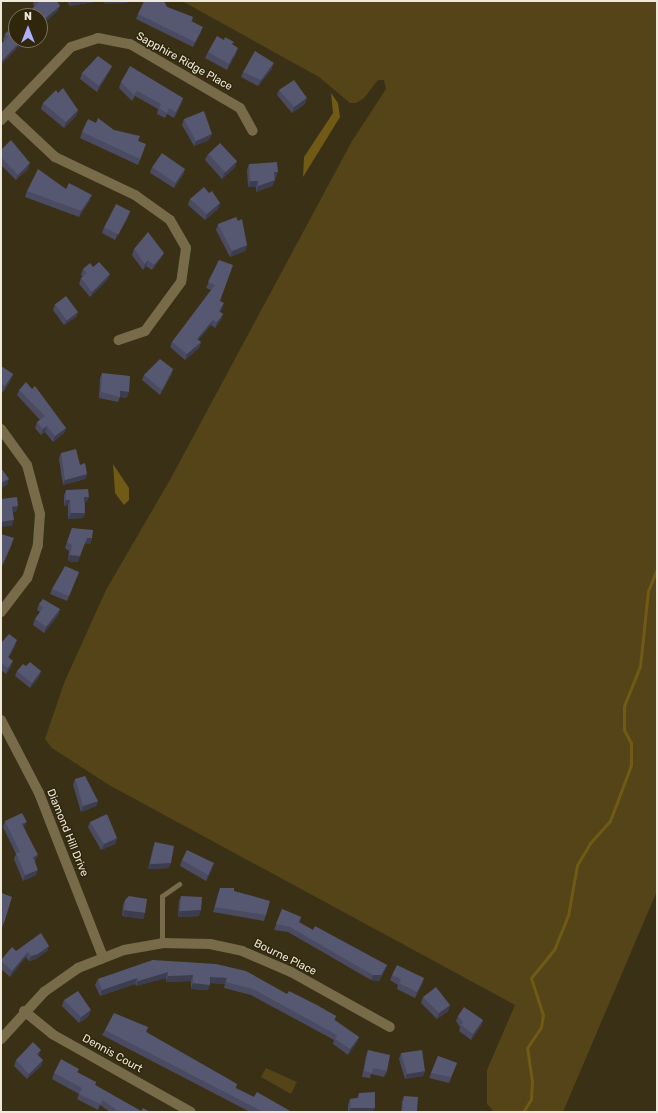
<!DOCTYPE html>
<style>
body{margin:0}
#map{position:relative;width:658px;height:1113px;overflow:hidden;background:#393016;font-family:Rubik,sans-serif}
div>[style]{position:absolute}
.green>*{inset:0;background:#544417}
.water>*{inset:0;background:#705a16}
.stream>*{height:3px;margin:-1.5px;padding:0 1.5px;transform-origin:1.5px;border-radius:1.5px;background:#705a16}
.service>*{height:5px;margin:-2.5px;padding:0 2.5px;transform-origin:2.5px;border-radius:2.5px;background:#776b4a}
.minor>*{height:10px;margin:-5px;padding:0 5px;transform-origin:5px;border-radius:5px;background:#776b4a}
.wall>*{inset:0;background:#4a4b61}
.shaded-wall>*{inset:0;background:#3c3d4f;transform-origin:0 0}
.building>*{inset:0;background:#565771;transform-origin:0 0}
span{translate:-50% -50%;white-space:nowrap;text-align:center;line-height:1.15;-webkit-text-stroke:3px #2f260c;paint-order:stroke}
.street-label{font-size:11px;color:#ede8d9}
.frame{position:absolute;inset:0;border:2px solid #ede8d9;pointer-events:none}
.north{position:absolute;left:8px;top:8px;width:40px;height:40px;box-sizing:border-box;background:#2f260c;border:1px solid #7b745e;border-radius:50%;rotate:0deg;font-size:11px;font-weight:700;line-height:16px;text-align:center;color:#ede8d9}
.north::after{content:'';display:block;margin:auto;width:14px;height:18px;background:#adaffb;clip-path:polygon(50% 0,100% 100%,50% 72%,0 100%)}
</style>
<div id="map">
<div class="green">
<i style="clip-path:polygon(182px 1px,657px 1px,657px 891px,563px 1112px,494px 1112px,487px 1104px,487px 1070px,515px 1005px,109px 785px,52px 748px,45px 739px,64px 683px,106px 590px,171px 478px,352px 141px,386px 89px,384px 80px,378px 80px,364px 98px,356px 103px,350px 103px,319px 77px)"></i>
<i style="clip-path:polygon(266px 1068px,297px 1082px,291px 1094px,261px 1077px)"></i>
</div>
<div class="water">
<i style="clip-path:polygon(331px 93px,338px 103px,340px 117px,303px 177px,304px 157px,333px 113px)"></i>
<i style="clip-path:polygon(113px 464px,129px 488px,129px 500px,124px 505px,115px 493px)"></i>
</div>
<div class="stream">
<i style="left:523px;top:1112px;width:15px;rotate:-58deg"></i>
<i style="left:531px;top:1099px;width:17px;rotate:-87deg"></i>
<i style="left:532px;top:1082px;width:34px;rotate:-98deg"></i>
<i style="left:527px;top:1048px;width:25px;rotate:-56deg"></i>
<i style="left:541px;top:1027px;width:12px;rotate:-81deg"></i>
<i style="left:543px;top:1015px;width:39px;rotate:-108deg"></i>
<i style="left:531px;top:978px;width:36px;rotate:-51deg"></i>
<i style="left:554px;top:950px;width:37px;rotate:-68deg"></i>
<i style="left:568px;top:916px;width:52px;rotate:-80deg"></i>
<i style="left:577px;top:865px;width:26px;rotate:-59deg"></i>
<i style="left:590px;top:843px;width:30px;rotate:-48deg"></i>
<i style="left:610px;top:821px;width:60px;rotate:-69.4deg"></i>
<i style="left:631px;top:765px;width:22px;rotate:-90deg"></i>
<i style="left:631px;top:743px;width:15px;rotate:-118deg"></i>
<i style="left:624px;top:730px;width:24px;rotate:-90deg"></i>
<i style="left:624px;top:706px;width:43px;rotate:-68.2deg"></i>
<i style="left:640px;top:666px;width:75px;rotate:-83.9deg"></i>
<i style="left:648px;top:591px;width:24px;rotate:-68deg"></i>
</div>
<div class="service">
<i style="left:162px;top:943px;width:47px;rotate:-90deg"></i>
<i style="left:162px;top:896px;width:21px;rotate:-35deg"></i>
</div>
<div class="minor">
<i style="left:8px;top:113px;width:64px;rotate:43.1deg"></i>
<i style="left:55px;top:157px;width:89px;rotate:25.4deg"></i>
<i style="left:135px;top:195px;width:43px;rotate:35.5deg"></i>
<i style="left:170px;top:220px;width:32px;rotate:60deg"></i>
<i style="left:186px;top:248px;width:34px;rotate:98deg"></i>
<i style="left:181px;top:282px;width:61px;rotate:126.3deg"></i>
<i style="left:145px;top:331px;width:28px;rotate:161deg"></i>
<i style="left:1px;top:120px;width:101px;rotate:-46.2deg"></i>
<i style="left:71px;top:47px;width:28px;rotate:-18deg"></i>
<i style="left:98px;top:38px;width:33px;rotate:11deg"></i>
<i style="left:130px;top:44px;width:127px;rotate:30.2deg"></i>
<i style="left:240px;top:108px;width:26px;rotate:61deg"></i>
<i style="left:1px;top:429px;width:44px;rotate:54.2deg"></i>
<i style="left:27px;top:465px;width:51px;rotate:75.1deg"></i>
<i style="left:40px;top:514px;width:31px;rotate:94deg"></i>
<i style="left:38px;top:545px;width:35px;rotate:108deg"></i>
<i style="left:27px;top:578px;width:43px;rotate:127.4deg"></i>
<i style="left:1px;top:720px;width:82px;rotate:62.5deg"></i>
<i style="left:39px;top:793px;width:176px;rotate:68.7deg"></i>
<i style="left:24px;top:1011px;width:36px;rotate:39deg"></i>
<i style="left:52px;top:1034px;width:159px;rotate:29.3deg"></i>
<i style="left:1px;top:1039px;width:64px;rotate:-47.5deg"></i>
<i style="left:44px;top:992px;width:42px;rotate:-35.2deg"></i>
<i style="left:78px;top:968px;width:49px;rotate:-21.4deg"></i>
<i style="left:124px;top:950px;width:39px;rotate:-10deg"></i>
<i style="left:162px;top:943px;width:48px;rotate:1.2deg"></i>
<i style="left:210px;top:944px;width:33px;rotate:12deg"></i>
<i style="left:242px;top:951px;width:53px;rotate:23.2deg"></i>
<i style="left:291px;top:972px;width:113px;rotate:29.1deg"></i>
</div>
<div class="wall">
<i style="clip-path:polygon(34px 1px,57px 1px,58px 11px,34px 6px,33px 4px)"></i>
<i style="clip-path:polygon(68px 1px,95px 1px,94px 2px,69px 6px)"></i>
<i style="clip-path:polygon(167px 7px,193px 17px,192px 21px,201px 32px,193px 47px,136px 19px,138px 14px)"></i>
<i style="clip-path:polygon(16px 23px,1px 65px,4px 41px,3px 40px,5px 34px)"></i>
<i style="clip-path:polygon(233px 45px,236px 54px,227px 70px,205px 58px,208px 52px)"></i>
<i style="clip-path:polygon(112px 66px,109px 72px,97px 92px,80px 79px,82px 73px)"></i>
<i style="clip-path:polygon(272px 69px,258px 86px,241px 77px,243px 72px)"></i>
<i style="clip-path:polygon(121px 82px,183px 98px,181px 104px,174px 118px,167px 114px,165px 118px,157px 114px,158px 109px,135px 96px,132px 101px,119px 88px)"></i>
<i style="clip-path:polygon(279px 90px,305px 104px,292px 113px,277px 95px)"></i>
<i style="clip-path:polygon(58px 93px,78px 110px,76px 116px,64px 128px,41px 109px,43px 103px)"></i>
<i style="clip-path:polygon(184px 119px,209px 140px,194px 146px,182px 125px)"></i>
<i style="clip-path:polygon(114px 130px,139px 141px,144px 150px,138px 165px,80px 138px,82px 132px)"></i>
<i style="clip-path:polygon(1px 150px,28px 169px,16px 180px,1px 165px)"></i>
<i style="clip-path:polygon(208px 154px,237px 161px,235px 167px,222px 179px,205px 160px)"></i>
<i style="clip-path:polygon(249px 164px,276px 178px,274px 178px,275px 180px,272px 186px,256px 192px,256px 187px,248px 187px,247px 170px)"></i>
<i style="clip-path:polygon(152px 167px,185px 169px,183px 175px,174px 188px,150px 173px)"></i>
<i style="clip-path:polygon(66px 189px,90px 200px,79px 217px,25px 197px,27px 191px)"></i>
<i style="clip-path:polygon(209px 193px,220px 203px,218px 209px,205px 220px,188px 205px,190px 199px)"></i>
<i style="clip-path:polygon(128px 217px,115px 240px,102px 233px,104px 227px)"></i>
<i style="clip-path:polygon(238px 221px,247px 245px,245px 251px,230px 257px,216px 230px,218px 224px)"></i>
<i style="clip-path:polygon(134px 249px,164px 253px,161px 258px,152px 270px,146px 266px,143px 270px,132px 255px)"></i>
<i style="clip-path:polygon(219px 260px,220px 301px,222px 309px,220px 312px,223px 314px,221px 320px,215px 328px,211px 325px,198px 340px,201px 342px,199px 348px,185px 360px,170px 347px,172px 342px,211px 290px,206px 288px)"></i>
<i style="clip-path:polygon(93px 267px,108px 279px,90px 297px,79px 284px,81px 278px,83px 277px,81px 275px,83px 269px)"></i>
<i style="clip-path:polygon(55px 304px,78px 312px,76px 317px,64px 325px,53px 310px)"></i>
<i style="clip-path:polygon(1px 366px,13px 374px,11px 380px,3px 392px,1px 391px)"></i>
<i style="clip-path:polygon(173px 369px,171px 375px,160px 395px,142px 380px,144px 375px)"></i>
<i style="clip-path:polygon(102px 373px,127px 398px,120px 397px,118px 402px,99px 398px,100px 378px)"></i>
<i style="clip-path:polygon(19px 390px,66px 428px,64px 433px,53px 442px,45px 432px,41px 435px,35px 428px,37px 422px,40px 420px,17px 395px)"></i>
<i style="clip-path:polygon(61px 453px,87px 474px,85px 479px,63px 485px,59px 459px)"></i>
<i style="clip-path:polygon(66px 490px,87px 502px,85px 502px,85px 513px,83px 518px,68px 519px,68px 505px,64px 506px,64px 495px)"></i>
<i style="clip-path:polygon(72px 528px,92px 538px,90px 544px,84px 543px,78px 562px,68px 561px,69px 551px,65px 548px)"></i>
<i style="clip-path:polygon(1px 534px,12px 544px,1px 569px)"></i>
<i style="clip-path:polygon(79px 572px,67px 601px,50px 594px,52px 589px)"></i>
<i style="clip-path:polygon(39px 604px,60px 609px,58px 615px,44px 633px,33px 625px,35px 619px,40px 612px,37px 610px)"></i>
<i style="clip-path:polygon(1px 643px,15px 646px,9px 657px,11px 667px,6px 674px,1px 670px)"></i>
<i style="clip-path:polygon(26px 666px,41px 671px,39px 677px,30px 688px,15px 676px,17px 671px)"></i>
<i style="clip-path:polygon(75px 779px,98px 801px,96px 806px,81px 812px,73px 785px)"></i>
<i style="clip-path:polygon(5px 821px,24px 827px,36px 860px,35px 861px,36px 875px,23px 881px,14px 859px,16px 854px,3px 827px)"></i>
<i style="clip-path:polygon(90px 822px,117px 838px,115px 844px,101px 850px,88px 827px)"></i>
<i style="clip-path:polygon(155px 842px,169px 868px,148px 869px,153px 848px)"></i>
<i style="clip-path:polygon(182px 860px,212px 869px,206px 881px,180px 866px)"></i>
<i style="clip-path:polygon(220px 888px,234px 891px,266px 915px,264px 921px,213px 912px,218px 894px)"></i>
<i style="clip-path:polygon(1px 895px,4px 923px,2px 928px,1px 928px)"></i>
<i style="clip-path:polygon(181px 896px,199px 916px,178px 917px,179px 901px)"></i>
<i style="clip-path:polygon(125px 900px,143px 919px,122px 916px,123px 906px)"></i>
<i style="clip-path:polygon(282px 909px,301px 917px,299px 923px,313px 930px,387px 965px,385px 970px,379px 981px,371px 980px,288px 932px,274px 930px)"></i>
<i style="clip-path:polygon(49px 946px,47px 951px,36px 959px,29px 961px,26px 957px,10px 977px,1px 969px,1px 960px,16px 951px)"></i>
<i style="clip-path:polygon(153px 960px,287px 994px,336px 1016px,335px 1020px,359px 1037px,357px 1042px,348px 1055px,333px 1044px,334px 1040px,251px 995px,224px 988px,225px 984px,210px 983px,208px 990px,191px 989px,191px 981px,166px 982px,166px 978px,136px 986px,135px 984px,100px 996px,95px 985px,98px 979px)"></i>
<i style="clip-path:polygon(392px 975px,424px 978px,422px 984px,415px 998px,397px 989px,398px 985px,390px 980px)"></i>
<i style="clip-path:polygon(423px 997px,450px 1005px,448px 1011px,437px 1019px,421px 1003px)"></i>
<i style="clip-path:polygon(64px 1000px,89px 1016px,79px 1023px,62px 1006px)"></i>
<i style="clip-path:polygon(458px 1016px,483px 1020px,481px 1026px,471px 1040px,459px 1031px,460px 1027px,456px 1021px)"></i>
<i style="clip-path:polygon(148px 1027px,146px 1032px,237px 1084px,236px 1088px,254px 1097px,292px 1112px,250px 1112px,102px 1035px,105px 1030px)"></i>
<i style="clip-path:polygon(368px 1050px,387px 1071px,384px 1077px,371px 1074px,370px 1078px,362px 1077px,366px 1056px)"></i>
<i style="clip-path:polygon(401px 1053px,425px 1071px,423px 1076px,405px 1079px,399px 1059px)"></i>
<i style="clip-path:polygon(438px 1056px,457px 1063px,449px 1083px,429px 1078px)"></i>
<i style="clip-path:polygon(16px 1060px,43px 1060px,41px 1066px,27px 1079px,14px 1066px)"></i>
<i style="clip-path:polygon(79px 1069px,77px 1073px,96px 1082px,95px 1085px,141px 1111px,150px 1112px,110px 1112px,100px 1105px,98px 1110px,77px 1099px,79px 1094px,52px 1079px,54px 1073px)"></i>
<i style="clip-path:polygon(359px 1093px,373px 1112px,348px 1112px,348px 1105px,350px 1099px,357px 1098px)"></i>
<i style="clip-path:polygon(404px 1096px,417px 1111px,417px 1112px,401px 1112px,402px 1102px)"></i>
</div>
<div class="shaded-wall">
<i style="clip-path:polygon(71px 1px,95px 1px,94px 2px,69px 6px)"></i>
<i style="clip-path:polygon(105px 1px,128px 1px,127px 3px,104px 4px)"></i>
<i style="clip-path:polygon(60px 6px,58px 11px,40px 27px,40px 23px)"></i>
<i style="clip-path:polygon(203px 27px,201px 32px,193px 47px,195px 42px)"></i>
<i style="clip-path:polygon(22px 40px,25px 40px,1px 65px,1px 62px)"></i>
<i style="clip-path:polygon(238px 48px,236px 54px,227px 70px,229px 64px)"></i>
<i style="clip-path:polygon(274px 63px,272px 69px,258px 86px,261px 80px)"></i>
<i style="clip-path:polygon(112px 66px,109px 72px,97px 92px,99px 86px)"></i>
<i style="clip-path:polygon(183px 98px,181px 104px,174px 118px,176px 112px)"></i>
<i style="clip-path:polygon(307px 98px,305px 104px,292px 113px,294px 107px)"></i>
<i style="clip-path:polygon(78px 110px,76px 116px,64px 128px,66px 122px)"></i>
<i style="clip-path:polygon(212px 134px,209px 140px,194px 146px,196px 141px)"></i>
<i style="clip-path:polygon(237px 161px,235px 167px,222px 179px,224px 173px)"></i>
<i style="clip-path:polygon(30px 163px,28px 169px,16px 180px,18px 175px)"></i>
<i style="clip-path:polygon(185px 169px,183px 175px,174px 188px,176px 182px)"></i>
<i style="clip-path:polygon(274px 172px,278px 172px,276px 178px,272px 178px)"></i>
<i style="clip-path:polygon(275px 180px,272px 186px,256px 192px,258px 186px)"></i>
<i style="clip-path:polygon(250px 181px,258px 181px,256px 187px,248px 187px)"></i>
<i style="clip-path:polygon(92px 195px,90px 200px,79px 217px,81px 211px)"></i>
<i style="clip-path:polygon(220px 203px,218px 209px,205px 220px,207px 214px)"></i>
<i style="clip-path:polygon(130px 211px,128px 217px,115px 240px,117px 234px)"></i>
<i style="clip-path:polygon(247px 245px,245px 251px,230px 257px,232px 251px)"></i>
<i style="clip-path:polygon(164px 253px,161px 258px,152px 270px,154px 265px)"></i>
<i style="clip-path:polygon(148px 260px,146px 266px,143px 270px,145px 264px)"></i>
<i style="clip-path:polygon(110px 274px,108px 279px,90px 297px,92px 292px)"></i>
<i style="clip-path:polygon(224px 303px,222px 309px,217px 317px,219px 311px)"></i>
<i style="clip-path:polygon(78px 312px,76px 317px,64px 325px,67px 320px)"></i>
<i style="clip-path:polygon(223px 314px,221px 320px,215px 328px,217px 322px)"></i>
<i style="clip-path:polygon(213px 320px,211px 325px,195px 344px,197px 339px)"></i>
<i style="clip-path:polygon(201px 342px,199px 348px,185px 360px,187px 354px)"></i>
<i style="clip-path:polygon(173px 369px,171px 375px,160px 395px,162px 390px)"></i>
<i style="clip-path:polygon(13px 374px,11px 380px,3px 392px,5px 386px)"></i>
<i style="clip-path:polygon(120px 391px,129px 392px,127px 398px,120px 397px)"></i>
<i style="clip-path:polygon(47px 426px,45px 432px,41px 435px,43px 429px)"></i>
<i style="clip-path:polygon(66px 428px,64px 433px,53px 442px,55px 436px)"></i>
<i style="clip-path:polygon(87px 474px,85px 479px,63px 485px,65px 480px)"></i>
<i style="clip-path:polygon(9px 479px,7px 485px,1px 488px,1px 483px)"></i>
<i style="clip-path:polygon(84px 497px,89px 497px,87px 502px,82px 502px)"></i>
<i style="clip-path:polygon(66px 500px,70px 500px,68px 505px,64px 506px)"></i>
<i style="clip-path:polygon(18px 506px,16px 512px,10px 513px,12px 507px)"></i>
<i style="clip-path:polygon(71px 513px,85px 513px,83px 518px,68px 519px)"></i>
<i style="clip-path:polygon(14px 520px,12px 526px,1px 527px,1px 522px)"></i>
<i style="clip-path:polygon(87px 538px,92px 538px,90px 544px,84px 543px)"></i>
<i style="clip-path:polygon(70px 555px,80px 556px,78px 562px,68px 561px)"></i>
<i style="clip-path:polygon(60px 609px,58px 615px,44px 633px,46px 627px)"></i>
<i style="clip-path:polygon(17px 640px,15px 646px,6px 663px,8px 657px)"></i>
<i style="clip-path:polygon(13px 661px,11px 667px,6px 674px,8px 668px)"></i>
<i style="clip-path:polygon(41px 671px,39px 677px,30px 688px,32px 683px)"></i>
<i style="clip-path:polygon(98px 801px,96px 806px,81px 812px,83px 806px)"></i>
<i style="clip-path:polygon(27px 822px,24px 827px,20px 829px,22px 824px)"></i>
<i style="clip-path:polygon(117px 838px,115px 844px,101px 850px,104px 844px)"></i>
<i style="clip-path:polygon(38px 855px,36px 860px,31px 862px,33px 857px)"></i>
<i style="clip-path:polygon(171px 863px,169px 868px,148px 869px,150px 864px)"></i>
<i style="clip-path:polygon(214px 863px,212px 869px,206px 881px,208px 875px)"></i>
<i style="clip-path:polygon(38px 870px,36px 875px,23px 881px,25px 875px)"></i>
<i style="left:124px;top:910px;width:21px;height:6px;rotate:8deg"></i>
<i style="clip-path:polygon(201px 910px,199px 916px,178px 917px,180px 911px)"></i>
<i style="clip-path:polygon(49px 946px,47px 951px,36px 959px,29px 961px,31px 956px)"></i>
<i style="clip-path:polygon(28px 952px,26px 957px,10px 977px,12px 971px)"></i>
<i style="clip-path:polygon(387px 965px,385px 970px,379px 981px,371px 980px,373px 975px)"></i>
<i style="clip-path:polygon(168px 972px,166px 978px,136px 986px,138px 981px)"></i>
<i style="clip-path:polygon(193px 975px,191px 981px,166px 982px,168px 976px)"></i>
<i style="clip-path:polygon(210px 977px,227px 978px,225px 984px,208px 983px)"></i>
<i style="clip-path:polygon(137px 978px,135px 984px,100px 996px,102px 990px)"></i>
<i style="clip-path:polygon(424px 978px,422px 984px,415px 998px,417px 992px)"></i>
<i style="clip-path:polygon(193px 983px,210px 985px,208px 990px,191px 989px)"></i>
<i style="clip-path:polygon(450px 1005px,448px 1011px,437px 1019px,439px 1013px)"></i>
<i style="clip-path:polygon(91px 1010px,89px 1016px,79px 1023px,81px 1017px)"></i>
<i style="clip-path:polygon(483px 1020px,481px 1026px,471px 1040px,473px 1034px)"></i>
<i style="clip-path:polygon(359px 1037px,357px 1042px,348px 1055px,350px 1049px)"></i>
<i style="clip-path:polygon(41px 1050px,39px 1056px,37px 1054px)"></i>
<i style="clip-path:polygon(43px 1060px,41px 1066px,27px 1079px,29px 1074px)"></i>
<i style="clip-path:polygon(425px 1071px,423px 1076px,405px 1079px,407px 1074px)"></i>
<i style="clip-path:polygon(351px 1108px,375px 1108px,373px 1112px,349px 1112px)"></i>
</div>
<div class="building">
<i style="clip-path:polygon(37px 1px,57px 1px,60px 6px,40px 23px,40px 16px,24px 16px,38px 3px)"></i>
<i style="clip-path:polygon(144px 1px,164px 1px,167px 7px,193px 17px,191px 21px,203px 27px,195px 42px,138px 14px)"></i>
<i style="clip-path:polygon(16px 23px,16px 40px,22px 40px,1px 62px,1px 44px,8px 37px,5px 34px)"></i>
<i style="clip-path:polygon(217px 36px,224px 40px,225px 37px,234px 42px,232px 44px,238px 48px,229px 64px,208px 52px)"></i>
<i style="clip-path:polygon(255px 51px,274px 63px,261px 80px,243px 72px)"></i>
<i style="clip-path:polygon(98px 56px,112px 66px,99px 86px,82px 73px)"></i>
<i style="clip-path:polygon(130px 66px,183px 98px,176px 112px,169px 108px,167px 113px,159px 108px,161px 104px,137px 91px,134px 95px,121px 82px)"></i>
<i style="clip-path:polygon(294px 80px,307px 98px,294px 107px,279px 90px)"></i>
<i style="clip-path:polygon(63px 88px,78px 110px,66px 122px,43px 103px,56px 90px,58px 93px)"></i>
<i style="clip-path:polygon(204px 111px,212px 134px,196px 141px,184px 119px)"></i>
<i style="clip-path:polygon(98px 118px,114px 130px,140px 136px,138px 141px,146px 144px,140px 159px,82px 132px,88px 119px,96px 123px)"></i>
<i style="clip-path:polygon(11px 140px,30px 163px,18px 175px,1px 157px,1px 150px)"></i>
<i style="left:220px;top:143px;width:25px;height:16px;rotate:47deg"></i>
<i style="left:162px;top:153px;width:28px;height:17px;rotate:35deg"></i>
<i style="clip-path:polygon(277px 162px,278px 172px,274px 172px,275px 180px,258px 186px,258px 181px,250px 181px,249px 164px)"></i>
<i style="clip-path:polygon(38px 169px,66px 189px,69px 183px,92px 195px,81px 211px,27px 191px)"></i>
<i style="clip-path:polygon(204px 187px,209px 193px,212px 191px,220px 203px,207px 214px,190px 199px)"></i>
<i style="left:116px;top:204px;width:16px;height:26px;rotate:27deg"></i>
<i style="clip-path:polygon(236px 217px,238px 221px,242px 219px,247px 245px,232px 251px,218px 224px)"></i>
<i style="clip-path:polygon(148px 232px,164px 253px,154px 265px,148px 260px,145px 264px,134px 249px)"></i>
<i style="clip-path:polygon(219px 260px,233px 265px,220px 301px,224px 303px,219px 311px,223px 314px,217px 322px,213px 320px,197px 339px,201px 342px,187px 354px,172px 342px,215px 285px,208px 282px)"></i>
<i style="clip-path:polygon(99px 262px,110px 274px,92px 292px,81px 278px,87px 273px,83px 269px,90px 263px,93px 267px)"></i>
<i style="left:66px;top:296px;width:20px;height:14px;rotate:53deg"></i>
<i style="clip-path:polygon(160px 359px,173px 369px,162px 390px,144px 375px)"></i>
<i style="clip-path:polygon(1px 366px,13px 374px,5px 386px,1px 384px)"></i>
<i style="clip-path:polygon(102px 373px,130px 376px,129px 392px,120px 391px,120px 397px,101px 392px)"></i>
<i style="clip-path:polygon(26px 382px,32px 389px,35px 386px,66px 428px,55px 436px,47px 426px,43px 429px,37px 422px,45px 416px,19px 390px)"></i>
<i style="clip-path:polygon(76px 449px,80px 465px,85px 463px,87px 474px,65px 480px,61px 453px)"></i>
<i style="clip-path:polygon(1px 468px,9px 479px,1px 483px)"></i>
<i style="clip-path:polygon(88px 489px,89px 497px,84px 497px,85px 513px,71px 513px,70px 500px,66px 500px,66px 490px)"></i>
<i style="clip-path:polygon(17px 497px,18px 506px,12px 507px,14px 520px,1px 522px,1px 499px)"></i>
<i style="clip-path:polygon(72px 528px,93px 530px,92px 538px,87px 538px,80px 556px,70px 555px,72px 545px,67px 542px)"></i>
<i style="clip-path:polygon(1px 534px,14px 538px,3px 563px,1px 562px)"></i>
<i style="clip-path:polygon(65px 566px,79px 572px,69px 596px,52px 589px)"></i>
<i style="clip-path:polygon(43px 599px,60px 609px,46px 627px,35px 619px,43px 608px,39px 604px)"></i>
<i style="clip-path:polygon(9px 634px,17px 640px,8px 657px,13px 661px,8px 668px,1px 663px,1px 643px)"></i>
<i style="clip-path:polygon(30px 662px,41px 671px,32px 683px,17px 671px,23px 664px,26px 666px)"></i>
<i style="clip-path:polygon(85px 776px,98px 801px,83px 806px,75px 779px)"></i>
<i style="clip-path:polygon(22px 813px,27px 822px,22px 824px,38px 855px,33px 857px,38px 870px,25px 875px,16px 853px,20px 852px,5px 821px)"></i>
<i style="clip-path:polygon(107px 814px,117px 838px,104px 844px,90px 822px)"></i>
<i style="clip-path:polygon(155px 842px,174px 846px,171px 863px,150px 864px)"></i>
<i style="clip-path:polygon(187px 850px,214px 863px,208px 875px,182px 860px)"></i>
<i style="clip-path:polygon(220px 888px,234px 888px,234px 891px,270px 901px,266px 915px,215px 907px)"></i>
<i style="clip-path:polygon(2px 893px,12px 897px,4px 923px,1px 921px,1px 895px)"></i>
<i style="clip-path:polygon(129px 896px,147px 899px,145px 913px,124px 910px,125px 900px)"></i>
<i style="clip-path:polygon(181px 896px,202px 897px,201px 910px,180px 911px)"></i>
<i style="clip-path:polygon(282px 909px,301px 917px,299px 922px,313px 930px,315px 926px,387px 965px,381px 975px,373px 975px,290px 927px,276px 924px)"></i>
<i style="clip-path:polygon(41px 933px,49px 946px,38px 954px,31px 956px,28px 952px,12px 971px,1px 961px,1px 960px,12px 947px,16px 951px)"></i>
<i style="clip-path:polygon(153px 960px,216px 964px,246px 971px,287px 994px,289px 991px,317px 1005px,336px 1016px,334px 1020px,359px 1037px,350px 1049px,335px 1039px,337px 1035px,253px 989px,226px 982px,227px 978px,210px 977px,210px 985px,193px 983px,193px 975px,168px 976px,168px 972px,138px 981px,137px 978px,102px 990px,98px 979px)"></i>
<i style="clip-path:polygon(397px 965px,424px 978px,417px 992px,399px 983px,401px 979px,392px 975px)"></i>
<i style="clip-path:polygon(436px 987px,450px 1005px,439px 1013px,423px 997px)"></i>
<i style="clip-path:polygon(78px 991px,91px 1010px,81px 1017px,64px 1000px)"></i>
<i style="clip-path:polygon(464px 1007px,483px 1020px,473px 1034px,461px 1025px,463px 1022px,458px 1016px)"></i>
<i style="clip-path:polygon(114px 1013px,148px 1027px,146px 1032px,237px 1084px,235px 1088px,254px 1097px,257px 1092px,292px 1112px,263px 1112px,105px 1030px)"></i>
<i style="clip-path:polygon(33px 1042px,41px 1050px,37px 1054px,43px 1060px,29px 1074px,16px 1060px)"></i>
<i style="clip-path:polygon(368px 1050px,390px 1055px,387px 1071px,373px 1068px,372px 1073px,364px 1071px)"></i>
<i style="clip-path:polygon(422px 1050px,425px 1071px,407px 1074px,401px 1053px)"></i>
<i style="clip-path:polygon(438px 1056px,457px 1063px,451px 1077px,431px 1073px)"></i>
<i style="clip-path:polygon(61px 1059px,79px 1069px,77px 1072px,96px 1082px,95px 1085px,141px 1111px,143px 1108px,150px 1112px,119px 1112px,103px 1100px,100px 1104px,79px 1094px,82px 1088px,54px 1073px)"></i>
<i style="clip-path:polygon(375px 1092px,375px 1108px,351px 1108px,350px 1099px,359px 1098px,359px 1093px)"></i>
<i style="clip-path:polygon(404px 1096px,418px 1097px,417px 1111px,412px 1111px,412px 1112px,402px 1112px)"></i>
</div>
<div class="street-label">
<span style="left:184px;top:62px;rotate:29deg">Sapphire Ridge Place</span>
<span style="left:67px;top:833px;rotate:68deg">Diamond Hill Drive</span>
<span style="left:285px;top:958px;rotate:26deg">Bourne Place</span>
<span style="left:112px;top:1054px;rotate:29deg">Dennis Court</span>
</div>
<div class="frame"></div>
<div class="north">N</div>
</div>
